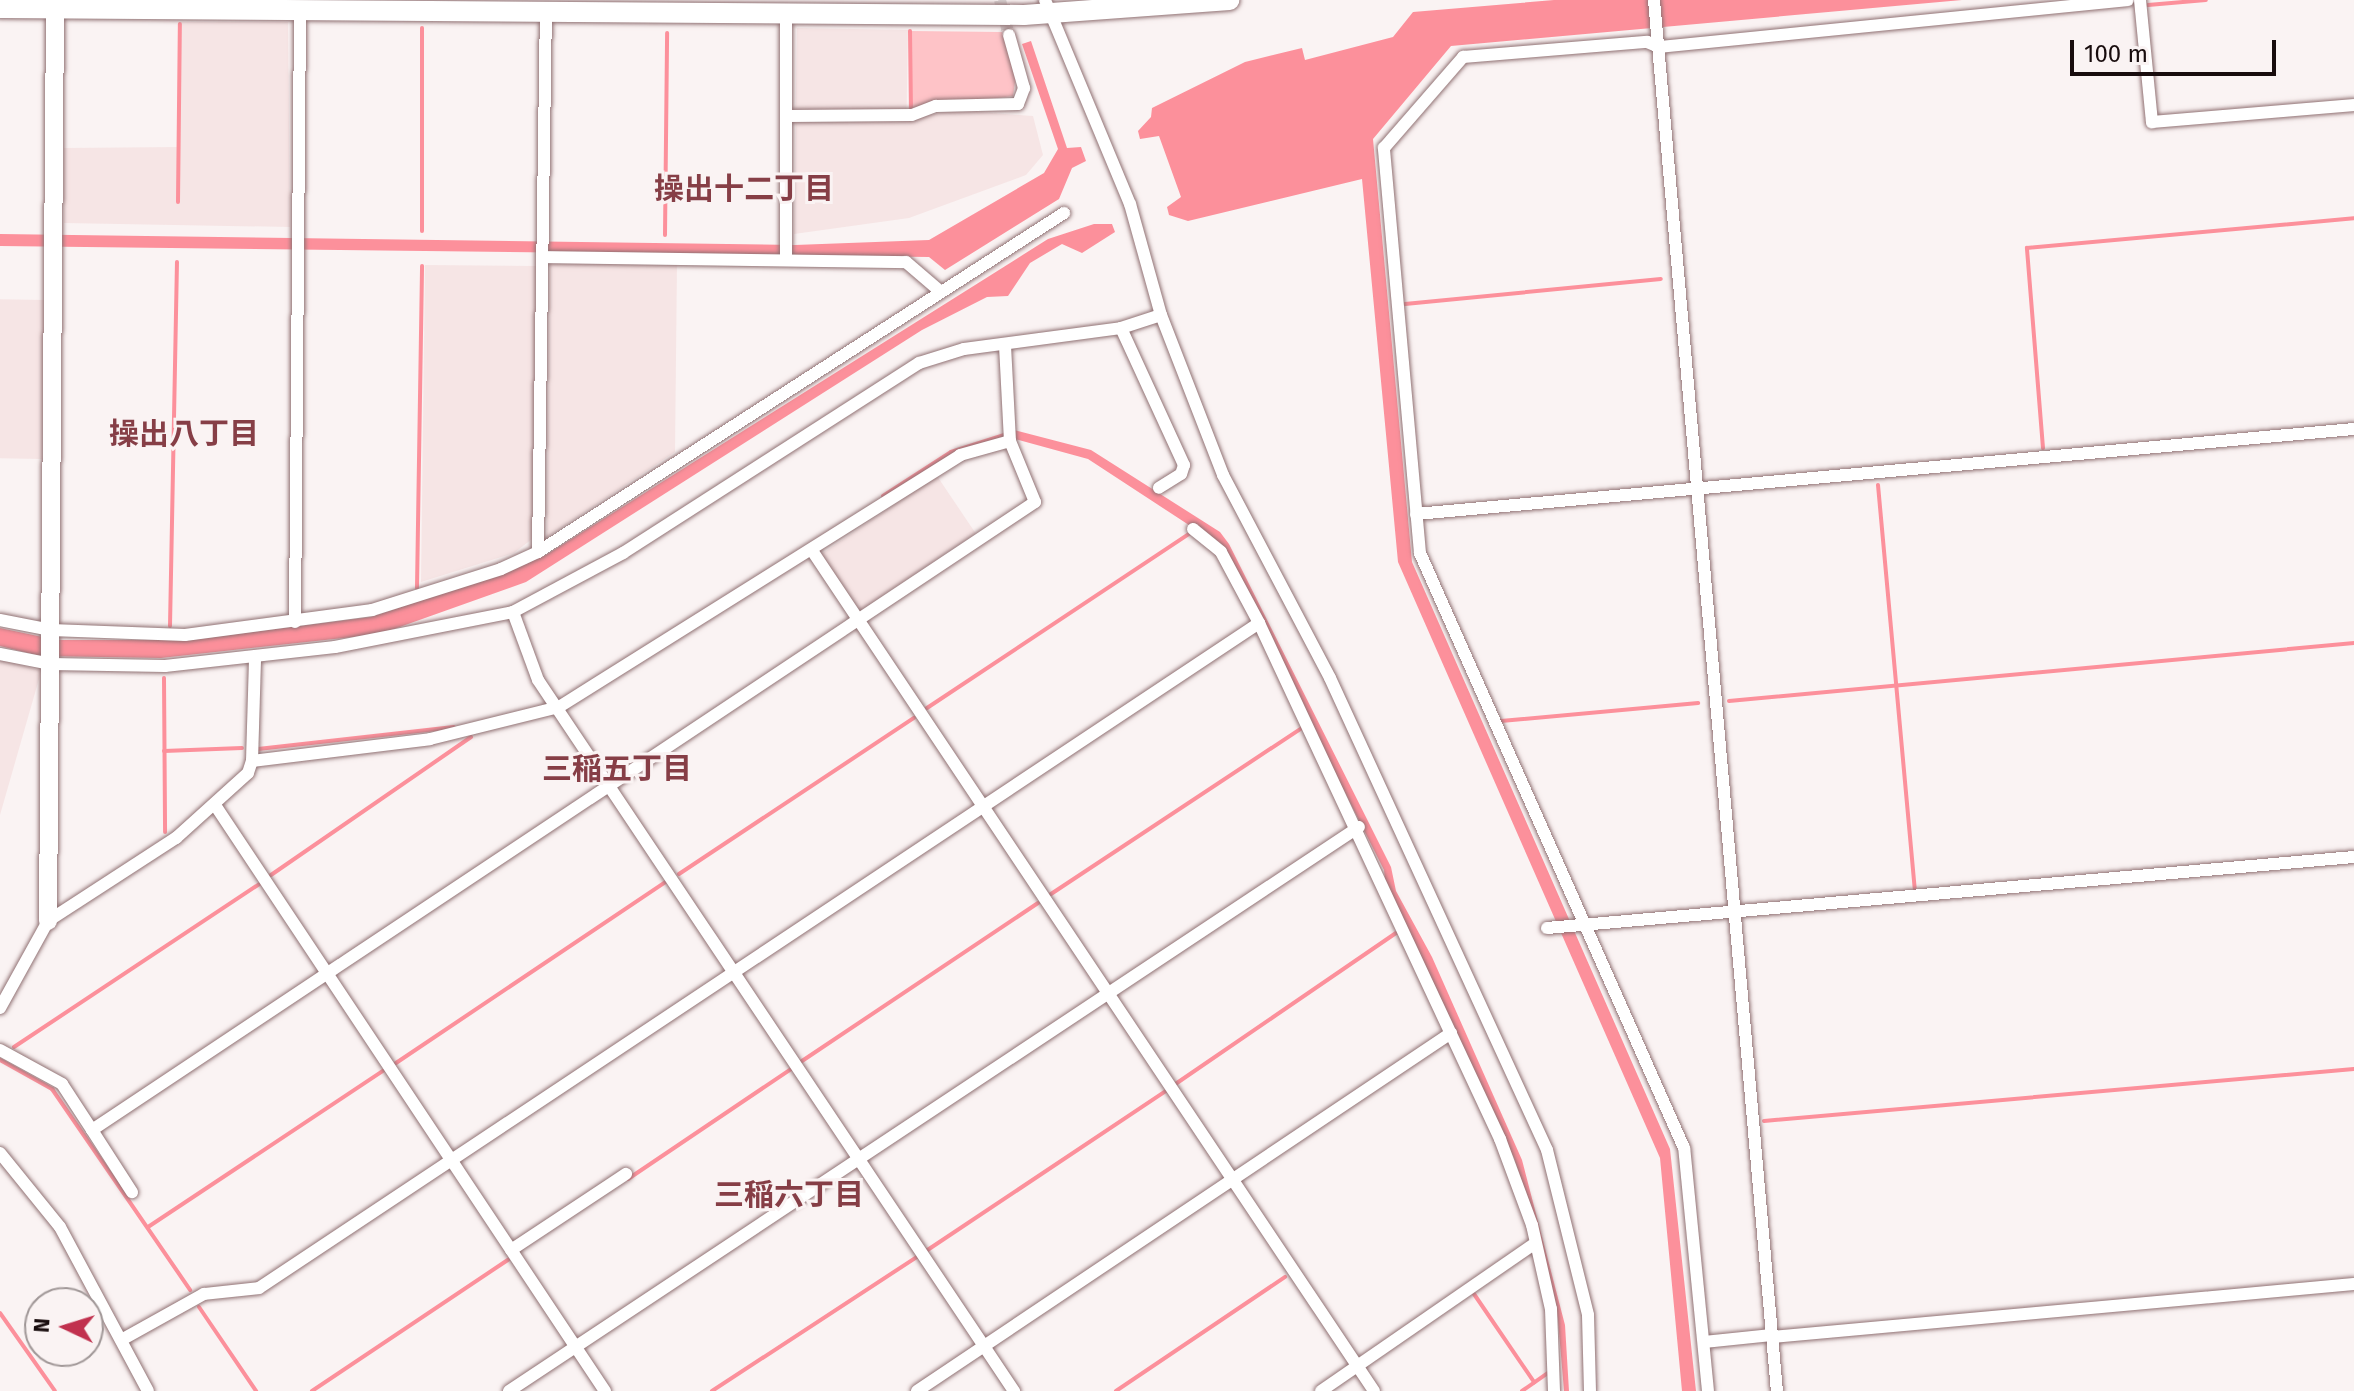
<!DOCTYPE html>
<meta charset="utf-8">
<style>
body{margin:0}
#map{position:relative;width:2354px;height:1391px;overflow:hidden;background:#faf3f3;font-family:"Fira Sans","Noto Sans JP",sans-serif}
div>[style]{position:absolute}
.built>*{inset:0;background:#f6e5e5;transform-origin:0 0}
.green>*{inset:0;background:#fec3c7}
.water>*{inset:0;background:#fc909b}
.stream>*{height:4px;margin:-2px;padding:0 2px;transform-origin:2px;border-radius:2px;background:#fc909b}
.street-tunnel>*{height:12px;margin-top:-6px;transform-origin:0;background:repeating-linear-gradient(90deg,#d8d0d0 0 12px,transparent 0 18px)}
.roads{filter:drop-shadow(0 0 2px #907173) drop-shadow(0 0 2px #907173)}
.street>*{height:12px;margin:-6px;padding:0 6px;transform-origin:6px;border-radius:6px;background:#fff}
.secondary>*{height:18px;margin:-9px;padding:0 9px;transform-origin:9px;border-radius:9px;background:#fff}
.primary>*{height:20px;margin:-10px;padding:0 10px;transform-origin:10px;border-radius:10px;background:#fff}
span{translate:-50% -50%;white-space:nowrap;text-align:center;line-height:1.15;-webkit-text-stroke:6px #faf3f3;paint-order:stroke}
.neighbourhood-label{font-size:30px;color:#863e46;font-weight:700}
.north{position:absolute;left:24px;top:1287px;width:80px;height:80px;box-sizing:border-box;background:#faf3f3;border:2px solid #a09797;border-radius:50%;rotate:274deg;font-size:22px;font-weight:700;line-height:32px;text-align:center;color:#180c0d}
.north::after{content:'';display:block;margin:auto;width:28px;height:36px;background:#c1314e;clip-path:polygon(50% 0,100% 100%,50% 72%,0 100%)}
.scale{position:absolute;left:2070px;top:40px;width:206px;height:36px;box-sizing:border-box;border:4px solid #180c0d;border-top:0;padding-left:10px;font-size:24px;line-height:28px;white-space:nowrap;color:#180c0d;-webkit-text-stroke:6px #faf3f3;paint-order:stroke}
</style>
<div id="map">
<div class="built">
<i style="clip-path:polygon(181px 22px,288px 22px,290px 227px,64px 223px,64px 148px,179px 147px)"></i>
<i style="left:797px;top:28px;width:111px;height:83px;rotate:1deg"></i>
<i style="clip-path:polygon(953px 110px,1033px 116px,1043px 155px,1026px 175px,909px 218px,794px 234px,796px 120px,908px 120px)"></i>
<i style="clip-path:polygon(550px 262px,677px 263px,675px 452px,547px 537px)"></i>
<i style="clip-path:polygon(425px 265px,536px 266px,532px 539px,514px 553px,421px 582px)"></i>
<i style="left:45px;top:300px;width:159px;height:45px;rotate:91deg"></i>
<i style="left:937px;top:476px;width:69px;height:142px;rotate:56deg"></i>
<i style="left:0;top:659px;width:43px;height:238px;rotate:16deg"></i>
</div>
<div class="green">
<i style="clip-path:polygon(910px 31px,1002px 32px,1016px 76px,1013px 96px,911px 109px)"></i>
</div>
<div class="water">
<i style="clip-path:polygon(1554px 0,1962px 0,1451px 46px,1373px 139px,1412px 562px,1670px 1149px,1696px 1391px,1682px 1391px,1660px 1158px,1398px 562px,1362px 179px,1188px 221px,1169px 215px,1167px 207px,1181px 197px,1159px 136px,1140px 139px,1138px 131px,1151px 117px,1152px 108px,1245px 62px,1302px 48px,1305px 60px,1393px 37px,1413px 12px)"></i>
<i style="clip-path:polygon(1031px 41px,1067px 148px,1081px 147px,1086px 161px,1072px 168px,1059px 199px,945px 270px,929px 257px,0 246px,0 234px,795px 245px,929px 240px,1044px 173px,1058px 149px,1022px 44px)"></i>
<i style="clip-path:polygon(1094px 224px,1112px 224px,1115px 232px,1082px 253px,1062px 244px,1030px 263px,1008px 296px,987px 297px,922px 330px,526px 582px,380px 634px,161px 658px,40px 656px,0 646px,0 628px,57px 640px,190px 640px,371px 617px,504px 573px,546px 555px,1048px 239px)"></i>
<i style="clip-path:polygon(1014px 430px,1091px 450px,1220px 532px,1229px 544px,1391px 867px,1396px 891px,1432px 957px,1522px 1160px,1565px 1325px,1569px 1391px,1564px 1391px,1558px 1320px,1535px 1221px,1514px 1158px,1386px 889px,1384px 870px,1221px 546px,1088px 459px,1015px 439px)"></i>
</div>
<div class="stream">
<i style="left:2148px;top:5px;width:58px;rotate:-4.9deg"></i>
<i style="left:422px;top:28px;width:203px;rotate:90deg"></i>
<i style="left:910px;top:31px;width:78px;rotate:89.3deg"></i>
<i style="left:178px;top:202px;width:178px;rotate:-89.4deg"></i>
<i style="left:665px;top:235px;width:202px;rotate:-89.4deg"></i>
<i style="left:1405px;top:304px;width:257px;rotate:-5.6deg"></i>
<i style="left:2043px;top:448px;width:201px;rotate:-94.6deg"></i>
<i style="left:2027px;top:248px;width:328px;rotate:-5.2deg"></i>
<i style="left:1878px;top:485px;width:405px;rotate:84.8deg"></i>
<i style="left:883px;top:496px;width:81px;rotate:-32.9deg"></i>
<i style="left:951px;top:452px;width:56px;rotate:-17.8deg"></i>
<i style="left:417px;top:588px;width:322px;rotate:-89.1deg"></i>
<i style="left:170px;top:626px;width:364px;rotate:-88.9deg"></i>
<i style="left:164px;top:678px;width:154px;rotate:89.6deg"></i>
<i style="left:1729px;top:701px;width:628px;rotate:-5.3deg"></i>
<i style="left:927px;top:708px;width:315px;rotate:-33.6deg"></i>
<i style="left:1501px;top:721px;width:198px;rotate:-5.2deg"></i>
<i style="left:258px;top:749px;width:197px;rotate:-6.4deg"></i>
<i style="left:164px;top:751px;width:78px;rotate:-2.2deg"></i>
<i style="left:679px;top:874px;width:282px;rotate:-33.6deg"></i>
<i style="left:271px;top:875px;width:243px;rotate:-34.6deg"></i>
<i style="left:1051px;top:894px;width:302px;rotate:-33.5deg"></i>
<i style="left:14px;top:1047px;width:294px;rotate:-33.6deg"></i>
<i style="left:0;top:1060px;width:60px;rotate:29.1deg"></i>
<i style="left:52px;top:1089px;width:244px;rotate:55.5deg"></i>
<i style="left:802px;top:1061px;width:284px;rotate:-33.8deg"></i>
<i style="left:396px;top:1063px;width:324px;rotate:-33.9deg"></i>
<i style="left:1174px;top:1085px;width:269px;rotate:-34.4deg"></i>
<i style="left:1764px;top:1121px;width:592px;rotate:-5.04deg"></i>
<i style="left:628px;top:1179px;width:197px;rotate:-34deg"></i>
<i style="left:148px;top:1227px;width:282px;rotate:-33.6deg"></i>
<i style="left:926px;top:1251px;width:288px;rotate:-33.7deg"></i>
<i style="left:1474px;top:1294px;width:107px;rotate:55.7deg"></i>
<i style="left:199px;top:1307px;width:102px;rotate:55.8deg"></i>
<i style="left:0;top:1313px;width:95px;rotate:54.8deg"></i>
<i style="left:312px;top:1391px;width:236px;rotate:-33.8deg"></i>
<i style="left:712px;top:1391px;width:245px;rotate:-33.2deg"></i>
<i style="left:1116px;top:1391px;width:204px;rotate:-34deg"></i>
<i style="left:1522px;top:1391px;width:33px;rotate:-35deg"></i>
</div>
<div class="street-tunnel">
<i style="left:1000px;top:0;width:36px;rotate:76deg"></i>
</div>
<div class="roads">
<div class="street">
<i style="left:1045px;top:0;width:221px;rotate:67.4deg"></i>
<i style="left:1130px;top:204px;width:115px;rotate:74.4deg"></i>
<i style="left:1161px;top:315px;width:172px;rotate:68.8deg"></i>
<i style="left:1223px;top:475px;width:229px;rotate:62.2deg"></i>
<i style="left:1330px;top:678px;width:519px;rotate:65.31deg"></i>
<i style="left:1547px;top:1150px;width:170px;rotate:76deg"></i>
<i style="left:1588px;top:1315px;width:76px;rotate:88.5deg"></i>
<i style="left:1654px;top:0;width:1396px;rotate:84.95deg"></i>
<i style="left:2140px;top:0;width:123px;rotate:84.4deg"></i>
<i style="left:2152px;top:122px;width:203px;rotate:-4.8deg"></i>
<i style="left:786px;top:13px;width:247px;rotate:90deg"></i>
<i style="left:788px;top:116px;width:124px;rotate:-0.5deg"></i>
<i style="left:912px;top:115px;width:26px;rotate:-21deg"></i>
<i style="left:936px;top:106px;width:82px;rotate:-1.4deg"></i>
<i style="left:1018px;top:104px;width:17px;rotate:-69deg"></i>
<i style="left:1024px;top:88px;width:55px;rotate:-105.8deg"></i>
<i style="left:544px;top:257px;width:362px;rotate:0.8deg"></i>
<i style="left:906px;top:262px;width:46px;rotate:40.6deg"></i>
<i style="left:1121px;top:328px;width:151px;rotate:65.3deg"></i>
<i style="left:1184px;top:465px;width:9px;rotate:108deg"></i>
<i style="left:1181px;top:474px;width:26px;rotate:148deg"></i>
<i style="left:1416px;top:514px;width:942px;rotate:-5.18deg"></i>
<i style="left:1193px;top:529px;width:36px;rotate:39deg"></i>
<i style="left:1221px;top:552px;width:81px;rotate:61.8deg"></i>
<i style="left:1259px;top:623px;width:570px;rotate:64.96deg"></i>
<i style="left:1500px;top:1139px;width:92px;rotate:69.6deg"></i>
<i style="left:1532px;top:1225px;width:86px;rotate:77.3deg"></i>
<i style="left:1551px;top:1309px;width:82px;rotate:87.9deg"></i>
<i style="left:538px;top:552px;width:544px;rotate:-89.16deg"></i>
<i style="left:813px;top:552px;width:1009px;rotate:56.23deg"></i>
<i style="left:513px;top:612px;width:72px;rotate:69.8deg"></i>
<i style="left:538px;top:680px;width:856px;rotate:56.2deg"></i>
<i style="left:0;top:620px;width:52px;rotate:11.1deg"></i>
<i style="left:51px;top:630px;width:134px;rotate:2.1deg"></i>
<i style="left:185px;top:635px;width:189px;rotate:-7.6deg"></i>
<i style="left:372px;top:610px;width:135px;rotate:-17.6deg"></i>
<i style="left:501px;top:569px;width:41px;rotate:-24.7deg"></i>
<i style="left:538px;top:552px;width:626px;rotate:-32.8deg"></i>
<i style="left:295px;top:622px;width:611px;rotate:-89.53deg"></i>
<i style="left:0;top:654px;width:52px;rotate:11.1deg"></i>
<i style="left:51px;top:664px;width:114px;rotate:1deg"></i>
<i style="left:165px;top:666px;width:171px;rotate:-6.4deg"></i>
<i style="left:335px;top:647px;width:181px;rotate:-11.1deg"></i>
<i style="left:513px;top:612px;width:125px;rotate:-28.2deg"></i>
<i style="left:623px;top:553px;width:352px;rotate:-32.7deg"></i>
<i style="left:919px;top:363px;width:47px;rotate:-17.3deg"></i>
<i style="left:964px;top:349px;width:158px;rotate:-7.6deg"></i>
<i style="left:1121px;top:328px;width:42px;rotate:-18deg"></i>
<i style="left:252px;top:761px;width:103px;rotate:-88.3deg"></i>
<i style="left:215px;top:805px;width:704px;rotate:56.36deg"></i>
<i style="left:1547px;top:928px;width:810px;rotate:-5.03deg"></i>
<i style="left:0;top:1008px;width:99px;rotate:-61.1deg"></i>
<i style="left:48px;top:921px;width:153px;rotate:-33deg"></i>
<i style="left:176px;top:838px;width:97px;rotate:-42.1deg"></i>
<i style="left:248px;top:773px;width:13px;rotate:-72deg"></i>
<i style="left:252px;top:761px;width:179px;rotate:-7deg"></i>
<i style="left:430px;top:739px;width:133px;rotate:-13.9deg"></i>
<i style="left:559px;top:707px;width:474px;rotate:-32.1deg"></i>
<i style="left:960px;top:455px;width:52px;rotate:-15.6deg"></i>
<i style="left:0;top:1050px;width:71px;rotate:28.7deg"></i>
<i style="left:62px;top:1084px;width:55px;rotate:56.9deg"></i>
<i style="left:92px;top:1130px;width:1133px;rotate:-33.66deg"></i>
<i style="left:1035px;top:502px;width:66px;rotate:-112.3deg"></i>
<i style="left:1010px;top:441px;width:96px;rotate:-93deg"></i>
<i style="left:92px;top:1130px;width:74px;rotate:57.2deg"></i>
<i style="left:0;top:1153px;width:95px;rotate:51deg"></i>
<i style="left:60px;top:1227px;width:186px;rotate:61.8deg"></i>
<i style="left:511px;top:1250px;width:138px;rotate:-33.5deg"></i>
<i style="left:1772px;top:1337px;width:584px;rotate:-5.2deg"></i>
<i style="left:123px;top:1339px;width:93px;rotate:-29.1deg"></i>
<i style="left:204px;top:1294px;width:55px;rotate:-6.2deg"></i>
<i style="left:259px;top:1288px;width:1201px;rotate:-33.62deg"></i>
<i style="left:1704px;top:1342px;width:68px;rotate:-5.9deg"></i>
<i style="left:509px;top:1391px;width:1020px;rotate:-33.57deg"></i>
<i style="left:917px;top:1391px;width:643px;rotate:-33.84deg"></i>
<i style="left:1321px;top:1391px;width:257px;rotate:-34.6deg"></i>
<i style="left:1708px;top:1391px;width:244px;rotate:-95.6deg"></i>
<i style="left:1684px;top:1148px;width:651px;rotate:-113.93deg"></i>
<i style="left:1420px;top:553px;width:407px;rotate:-95.1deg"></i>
<i style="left:1384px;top:148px;width:121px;rotate:-49deg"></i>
<i style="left:1463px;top:57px;width:185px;rotate:-4.7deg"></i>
<i style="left:1647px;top:42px;width:13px;rotate:23deg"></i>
<i style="left:1659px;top:47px;width:471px;rotate:-5.7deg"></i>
</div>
<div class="secondary">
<i style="left:48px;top:921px;width:921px;rotate:-89.56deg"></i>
</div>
<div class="primary">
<i style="left:0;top:8px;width:1024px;rotate:0.39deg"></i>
<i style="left:1024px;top:15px;width:206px;rotate:-4.2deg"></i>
</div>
</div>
<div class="neighbourhood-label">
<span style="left:744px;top:189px">操出十二丁目</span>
<span style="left:184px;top:434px">操出八丁目</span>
<span style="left:617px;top:769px">三稲五丁目</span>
<span style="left:789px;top:1195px">三稲六丁目</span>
</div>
<div class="north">N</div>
<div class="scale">100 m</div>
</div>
